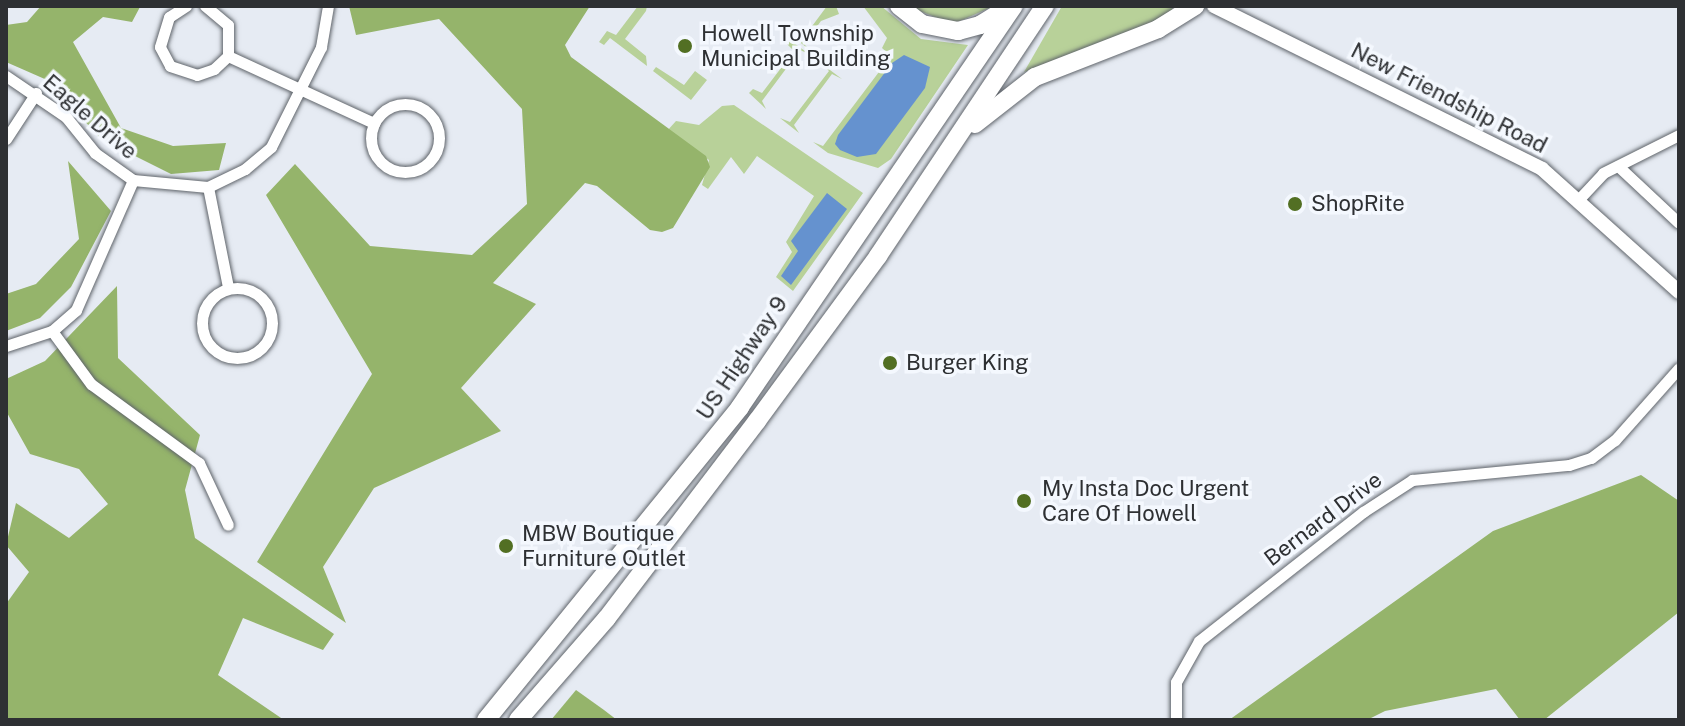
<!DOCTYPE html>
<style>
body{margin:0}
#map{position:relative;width:1685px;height:726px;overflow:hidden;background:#e6ebf3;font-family:"Public Sans",sans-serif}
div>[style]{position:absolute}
.green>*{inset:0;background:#b8d199}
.forest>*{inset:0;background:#95b46b}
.water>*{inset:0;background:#6592cf}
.roads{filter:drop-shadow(0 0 2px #5f646a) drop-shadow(0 0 2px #5f646a)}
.minor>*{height:11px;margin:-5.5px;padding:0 5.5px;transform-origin:5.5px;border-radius:5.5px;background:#fff}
.minor>.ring{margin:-5.5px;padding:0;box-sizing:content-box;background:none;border:11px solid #fff;border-radius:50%}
.tertiary>*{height:14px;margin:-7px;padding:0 7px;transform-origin:7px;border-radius:7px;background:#fff}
.trunk>*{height:18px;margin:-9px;padding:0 9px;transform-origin:9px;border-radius:9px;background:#fff}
.dots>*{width:22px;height:22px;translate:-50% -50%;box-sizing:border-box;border:4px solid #f4f8fe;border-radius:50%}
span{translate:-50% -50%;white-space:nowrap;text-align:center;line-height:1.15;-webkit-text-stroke:7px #f4f8fe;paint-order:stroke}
.poi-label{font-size:22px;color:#2e3033}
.left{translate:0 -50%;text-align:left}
.street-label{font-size:22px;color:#2e3033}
.frame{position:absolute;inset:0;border:8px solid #2e3033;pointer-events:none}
</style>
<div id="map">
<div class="green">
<i style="clip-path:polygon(638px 6px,647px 6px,646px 11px,625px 39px,646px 56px,647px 66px,610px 38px,604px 45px,599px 42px,607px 31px,616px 35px)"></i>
<i style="clip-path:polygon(827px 6px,836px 6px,839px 14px,821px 21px,804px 44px,811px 51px,792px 36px,796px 32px,804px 37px)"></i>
<i style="clip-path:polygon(863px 6px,881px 6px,921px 39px,968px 45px,891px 159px,878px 168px,828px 153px,813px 142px,823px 146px,891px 56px,882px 48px,887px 38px)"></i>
<i style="clip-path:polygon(907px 6px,994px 6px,953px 24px)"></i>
<i style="clip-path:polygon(1062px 6px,1169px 6px,1176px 11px,1169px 19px,1024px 72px)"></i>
<i style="clip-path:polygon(790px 40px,809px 54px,800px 50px,762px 101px,766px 109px,749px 93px,753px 89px,762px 93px,794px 51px,787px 44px)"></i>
<i style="clip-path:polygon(822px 64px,842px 79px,832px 74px,794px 125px,799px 133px,780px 118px,790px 122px,829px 71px)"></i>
<i style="clip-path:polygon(656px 67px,684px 85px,695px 71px,707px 80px,691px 100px,653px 71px)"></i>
<i style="clip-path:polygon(734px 105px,863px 193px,793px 291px,776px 277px,792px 252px,786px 242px,814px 196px,757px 156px,744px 174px,731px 157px,708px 189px,702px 185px,709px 160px,667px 131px,676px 121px,699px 125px,722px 106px)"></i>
</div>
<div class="forest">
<i style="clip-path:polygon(41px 6px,140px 7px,132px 22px,103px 17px,73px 42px,121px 128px,173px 146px,226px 143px,219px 170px,171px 174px,101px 139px,47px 80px,6px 62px,6px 25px,27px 22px)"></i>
<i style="clip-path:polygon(349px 6px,590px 6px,565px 45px,571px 57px,706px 156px,710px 167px,673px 228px,662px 232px,650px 230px,597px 186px,585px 183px,493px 283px,536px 304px,461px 388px,501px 431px,374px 488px,323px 567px,346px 623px,257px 562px,372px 374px,266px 195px,295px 164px,370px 246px,472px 255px,527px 204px,522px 109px,439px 19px,356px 35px)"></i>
<i style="clip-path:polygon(68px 161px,111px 211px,71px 287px,40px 318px,6px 331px,6px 294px,36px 284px,79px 239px)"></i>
<i style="clip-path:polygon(117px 286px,118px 358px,200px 435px,185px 490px,195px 538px,334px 634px,323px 650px,243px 618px,218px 675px,284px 720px,6px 720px,6px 604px,29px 572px,6px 545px,16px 503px,69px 538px,108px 504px,79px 469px,30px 454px,6px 411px,6px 379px,45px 361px)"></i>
<i style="clip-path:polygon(1641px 475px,1679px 501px,1679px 612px,1544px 720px,1520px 720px,1496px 689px,1385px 711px,1367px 720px,1229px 720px,1493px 531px)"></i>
<i style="clip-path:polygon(576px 690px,604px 710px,617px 720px,551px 720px)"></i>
</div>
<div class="water">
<i style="clip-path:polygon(904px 55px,930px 67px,925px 88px,876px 154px,857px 157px,840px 150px,835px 144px,838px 135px,892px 63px)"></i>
<i style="clip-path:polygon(827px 193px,847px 209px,791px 285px,781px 276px,798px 251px,791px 241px)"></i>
</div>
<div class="roads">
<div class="minor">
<i style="left:186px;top:6px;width:20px;rotate:147deg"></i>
<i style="left:169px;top:17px;width:31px;rotate:107deg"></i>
<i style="left:160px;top:47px;width:21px;rotate:62deg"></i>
<i style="left:170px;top:66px;width:28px;rotate:18deg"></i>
<i style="left:197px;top:75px;width:18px;rotate:-19deg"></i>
<i style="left:214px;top:69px;width:19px;rotate:-43deg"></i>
<i style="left:228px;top:56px;width:31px;rotate:-90deg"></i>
<i style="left:228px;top:25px;width:30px;rotate:-140deg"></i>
<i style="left:228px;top:56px;width:161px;rotate:24.7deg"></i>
<i style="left:6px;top:76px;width:73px;rotate:34.3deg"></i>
<i style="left:66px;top:117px;width:46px;rotate:51.1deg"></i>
<i style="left:95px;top:153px;width:47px;rotate:35.4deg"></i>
<i style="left:133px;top:180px;width:75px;rotate:5.3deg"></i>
<i style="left:208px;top:187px;width:41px;rotate:-25.9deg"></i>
<i style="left:245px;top:169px;width:34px;rotate:-40deg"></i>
<i style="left:271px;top:147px;width:112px;rotate:-63.4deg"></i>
<i style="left:321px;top:47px;width:42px;rotate:-80.3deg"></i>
<i class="ring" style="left:371px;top:104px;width:57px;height:57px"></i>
<i style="left:6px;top:139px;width:55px;rotate:-56.9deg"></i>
<i style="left:1618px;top:166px;width:83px;rotate:43.1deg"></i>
<i style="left:208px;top:187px;width:102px;rotate:78.7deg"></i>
<i style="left:1579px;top:199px;width:35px;rotate:-47deg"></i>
<i style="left:1603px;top:173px;width:85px;rotate:-26.6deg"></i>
<i class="ring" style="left:202px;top:288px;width:59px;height:59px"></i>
<i style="left:52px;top:331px;width:66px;rotate:53.7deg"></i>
<i style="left:91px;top:384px;width:134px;rotate:36.2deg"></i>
<i style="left:199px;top:463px;width:68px;rotate:64.9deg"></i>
<i style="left:6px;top:346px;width:48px;rotate:-18.1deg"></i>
<i style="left:52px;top:331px;width:32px;rotate:-41deg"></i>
<i style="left:76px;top:310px;width:142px;rotate:-66.3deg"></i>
<i style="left:1176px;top:720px;width:38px;rotate:-90deg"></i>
<i style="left:1176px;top:682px;width:47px;rotate:-60.7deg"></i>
<i style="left:1199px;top:641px;width:209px;rotate:-38.2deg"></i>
<i style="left:1363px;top:512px;width:59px;rotate:-33.1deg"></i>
<i style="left:1412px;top:480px;width:158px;rotate:-5.5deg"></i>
<i style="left:1569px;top:465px;width:23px;rotate:-18deg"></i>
<i style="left:1591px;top:458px;width:30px;rotate:-37deg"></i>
<i style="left:1615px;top:440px;width:96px;rotate:-48.4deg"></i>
</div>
<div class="tertiary">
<i style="left:1214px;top:6px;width:366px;rotate:26.4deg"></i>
<i style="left:1542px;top:169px;width:184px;rotate:41.9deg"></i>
</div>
<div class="trunk">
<i style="left:899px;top:6px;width:29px;rotate:38deg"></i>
<i style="left:922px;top:24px;width:37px;rotate:11deg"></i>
<i style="left:958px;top:31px;width:23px;rotate:-15deg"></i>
<i style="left:980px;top:25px;width:32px;rotate:-32deg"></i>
<i style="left:975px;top:124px;width:76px;rotate:-38.1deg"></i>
<i style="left:1035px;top:77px;width:132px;rotate:-21.3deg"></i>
<i style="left:1158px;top:29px;width:44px;rotate:-31.9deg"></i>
<i style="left:486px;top:720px;width:403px;rotate:-50.9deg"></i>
<i style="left:740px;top:407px;width:486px;rotate:-55.7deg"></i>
<i style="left:518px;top:720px;width:135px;rotate:-48.9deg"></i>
<i style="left:607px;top:618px;width:248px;rotate:-52.7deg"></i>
<i style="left:757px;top:421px;width:205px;rotate:-53.7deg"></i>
<i style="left:878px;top:256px;width:301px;rotate:-56.3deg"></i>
</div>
</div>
<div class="dots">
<i style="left:685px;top:46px;background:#526f23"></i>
<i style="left:1295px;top:204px;background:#526f23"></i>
<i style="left:890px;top:363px;background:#526f23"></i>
<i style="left:1024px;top:501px;background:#526f23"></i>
<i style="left:506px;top:546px;background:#526f23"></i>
</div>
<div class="poi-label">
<span class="left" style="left:701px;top:46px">Howell Township<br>Municipal Building</span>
<span class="left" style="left:1311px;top:204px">ShopRite</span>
<span class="left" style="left:906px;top:363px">Burger King</span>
<span class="left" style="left:1042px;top:501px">My Insta Doc Urgent<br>Care Of Howell</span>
<span class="left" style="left:522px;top:546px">MBW Boutique<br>Furniture Outlet</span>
</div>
<div class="street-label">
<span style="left:1449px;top:98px;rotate:27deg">New Friendship Road</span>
<span style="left:90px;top:117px;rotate:41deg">Eagle Drive</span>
<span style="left:742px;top:358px;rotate:-56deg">US Highway 9</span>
<span style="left:1323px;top:519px;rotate:-37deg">Bernard Drive</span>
</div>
<div class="frame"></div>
</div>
